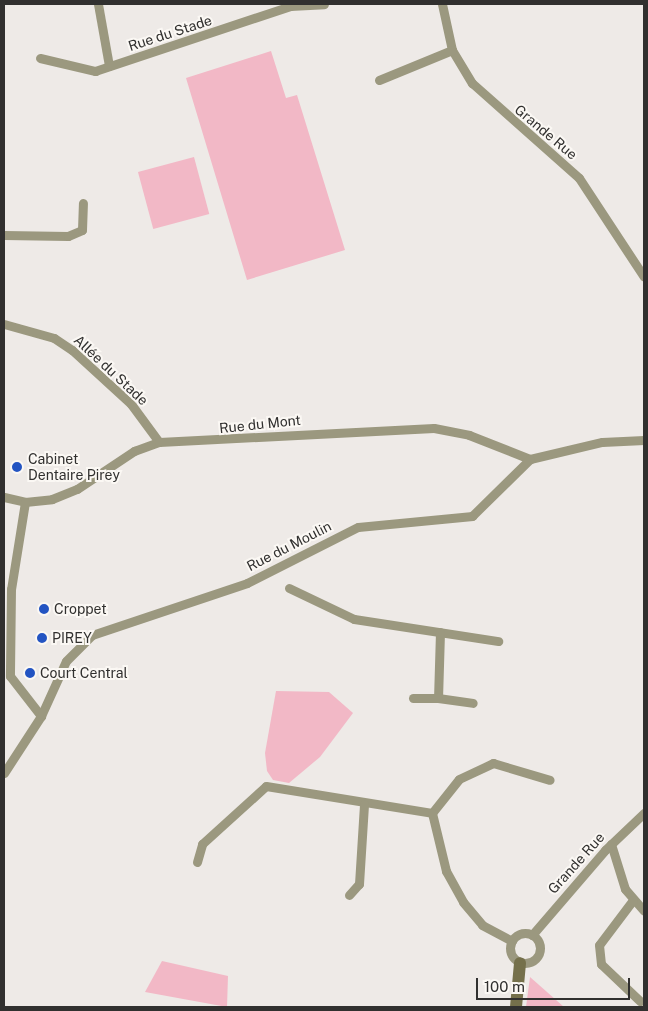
<!DOCTYPE html>
<meta charset="utf-8">
<style>
body{margin:0}
#map{position:relative;width:648px;height:1011px;overflow:hidden;background:#eeeae7;font-family:"Public Sans",sans-serif}
div>[style]{position:absolute}
.green>*{inset:0;background:#f2b8c6;transform-origin:0 0}
.street>*{height:9px;margin:-4.5px;padding:0 4.5px;transform-origin:4.5px;border-radius:4.5px;background:#9b987f}
.street>.ring{margin:-4.5px;padding:0;box-sizing:content-box;background:none;border:9px solid #9b987f;border-radius:50%}
.secondary>*{height:12px;margin:-6px;padding:0 6px;transform-origin:6px;border-radius:6px;background:#75704b}
.dots>*{width:14px;height:14px;translate:-50% -50%;box-sizing:border-box;border:2px solid #fbf8f4;border-radius:50%}
span{translate:-50% -50%;white-space:nowrap;text-align:center;line-height:1.15;-webkit-text-stroke:4px #fbf8f4;paint-order:stroke}
.street-label{font-size:14px;color:#31302f}
.poi-label{font-size:14px;color:#31302f}
.left{translate:0 -50%;text-align:left}
.frame{position:absolute;inset:0;border:5px solid #31302f;pointer-events:none}
.scale{position:absolute;left:476px;top:978px;width:154px;height:22px;box-sizing:border-box;border:2px solid #31302f;border-top:0;padding-left:6px;font-size:15px;line-height:18px;white-space:nowrap;color:#31302f;-webkit-text-stroke:4px #fbf8f4;paint-order:stroke}
</style>
<div id="map">
<div class="green">
<i style="clip-path:polygon(271px 51px,286px 98px,297px 95px,345px 250px,247px 280px,186px 78px)"></i>
<i style="left:194px;top:157px;width:59px;height:58px;rotate:75deg"></i>
<i style="clip-path:polygon(276px 691px,329px 692px,353px 713px,320px 757px,289px 783px,273px 780px,267px 771px,265px 753px)"></i>
<i style="clip-path:polygon(162px 961px,228px 976px,227px 1007px,145px 992px)"></i>
<i style="clip-path:polygon(530px 977px,564px 1007px,526px 1007px)"></i>
</div>
<div class="street">
<i style="left:98px;top:4px;width:63px;rotate:79.9deg"></i>
<i style="left:442px;top:4px;width:47px;rotate:77.7deg"></i>
<i style="left:452px;top:50px;width:39px;rotate:59deg"></i>
<i style="left:472px;top:83px;width:143px;rotate:41.6deg"></i>
<i style="left:579px;top:178px;width:118px;rotate:56.7deg"></i>
<i style="left:40px;top:58px;width:57px;rotate:13.3deg"></i>
<i style="left:95px;top:71px;width:206px;rotate:-18.4deg"></i>
<i style="left:290px;top:6px;width:34px;rotate:-3deg"></i>
<i style="left:379px;top:80px;width:79px;rotate:-22.3deg"></i>
<i style="left:4px;top:235px;width:64px;rotate:0.9deg"></i>
<i style="left:68px;top:236px;width:15px;rotate:-23deg"></i>
<i style="left:82px;top:230px;width:27px;rotate:-88deg"></i>
<i style="left:4px;top:324px;width:52px;rotate:15.6deg"></i>
<i style="left:54px;top:338px;width:22px;rotate:34deg"></i>
<i style="left:72px;top:350px;width:80px;rotate:42.5deg"></i>
<i style="left:131px;top:404px;width:47px;rotate:53.6deg"></i>
<i style="left:4px;top:497px;width:22px;rotate:13deg"></i>
<i style="left:25px;top:502px;width:27px;rotate:-6deg"></i>
<i style="left:52px;top:499px;width:27px;rotate:-22deg"></i>
<i style="left:77px;top:489px;width:69px;rotate:-33.7deg"></i>
<i style="left:134px;top:451px;width:27px;rotate:-20deg"></i>
<i style="left:159px;top:442px;width:275px;rotate:-2.9deg"></i>
<i style="left:434px;top:428px;width:36px;rotate:11deg"></i>
<i style="left:469px;top:435px;width:66px;rotate:21.5deg"></i>
<i style="left:530px;top:459px;width:74px;rotate:-13.3deg"></i>
<i style="left:602px;top:442px;width:42px;rotate:-2.7deg"></i>
<i style="left:25px;top:502px;width:88px;rotate:99.1deg"></i>
<i style="left:11px;top:589px;width:87px;rotate:90.7deg"></i>
<i style="left:10px;top:676px;width:51px;rotate:52.2deg"></i>
<i style="left:289px;top:588px;width:72px;rotate:25.5deg"></i>
<i style="left:354px;top:619px;width:146px;rotate:8.7deg"></i>
<i style="left:440px;top:632px;width:66px;rotate:91.7deg"></i>
<i style="left:438px;top:698px;width:35px;rotate:8deg"></i>
<i style="left:413px;top:698px;width:25px"></i>
<i style="left:4px;top:773px;width:68px;rotate:-57deg"></i>
<i style="left:41px;top:716px;width:60px;rotate:-65.6deg"></i>
<i style="left:66px;top:661px;width:37px;rotate:-45deg"></i>
<i style="left:92px;top:635px;width:163px;rotate:-18.5deg"></i>
<i style="left:247px;top:583px;width:124px;rotate:-26.8deg"></i>
<i style="left:358px;top:527px;width:115px;rotate:-5.5deg"></i>
<i style="left:472px;top:516px;width:81px;rotate:-44.5deg"></i>
<i style="left:432px;top:813px;width:43px;rotate:-51.5deg"></i>
<i style="left:459px;top:779px;width:38px;rotate:-25deg"></i>
<i style="left:493px;top:763px;width:59px;rotate:16.6deg"></i>
<i style="left:611px;top:844px;width:47px;rotate:72.7deg"></i>
<i style="left:625px;top:889px;width:29px;rotate:49deg"></i>
<i style="left:197px;top:862px;width:19px;rotate:-74deg"></i>
<i style="left:202px;top:844px;width:86px;rotate:-42.2deg"></i>
<i style="left:266px;top:786px;width:168px;rotate:9.2deg"></i>
<i style="left:432px;top:813px;width:60px;rotate:76.4deg"></i>
<i style="left:446px;top:871px;width:35px;rotate:61deg"></i>
<i style="left:463px;top:902px;width:30px;rotate:50deg"></i>
<i style="left:482px;top:925px;width:34px;rotate:28deg"></i>
<i style="left:349px;top:895px;width:15px;rotate:-48deg"></i>
<i style="left:359px;top:884px;width:80px;rotate:-86.4deg"></i>
<i style="left:633px;top:900px;width:56px;rotate:127.1deg"></i>
<i style="left:599px;top:945px;width:19px;rotate:84deg"></i>
<i style="left:601px;top:964px;width:54px;rotate:43.5deg"></i>
<i class="ring" style="left:510px;top:933px;width:21px;height:21px"></i>
<i style="left:532px;top:935px;width:112px;rotate:-49.3deg"></i>
<i style="left:605px;top:850px;width:54px;rotate:-43.5deg"></i>
</div>
<div class="secondary">
<i style="left:516px;top:1007px;width:44px;rotate:-84.8deg"></i>
</div>
<div class="dots">
<i style="left:17px;top:467px;background:#2354c2"></i>
<i style="left:44px;top:609px;background:#2354c2"></i>
<i style="left:42px;top:638px;background:#2354c2"></i>
<i style="left:30px;top:673px;background:#2354c2"></i>
</div>
<div class="street-label">
<span style="left:170px;top:33px;rotate:-18deg">Rue du Stade</span>
<span style="left:546px;top:132px;rotate:40deg">Grande Rue</span>
<span style="left:111px;top:370px;rotate:43deg">Allée du Stade</span>
<span style="left:260px;top:424px;rotate:-6deg">Rue du Mont</span>
<span style="left:289px;top:546px;rotate:-27deg">Rue du Moulin</span>
<span style="left:576px;top:863px;rotate:-48deg">Grande Rue</span>
</div>
<div class="poi-label">
<span class="left" style="left:28px;top:467px">Cabinet<br>Dentaire Pirey</span>
<span class="left" style="left:54px;top:609px">Croppet</span>
<span class="left" style="left:52px;top:638px">PIREY</span>
<span class="left" style="left:40px;top:673px">Court Central</span>
</div>
<div class="frame"></div>
<div class="scale">100 m</div>
</div>
